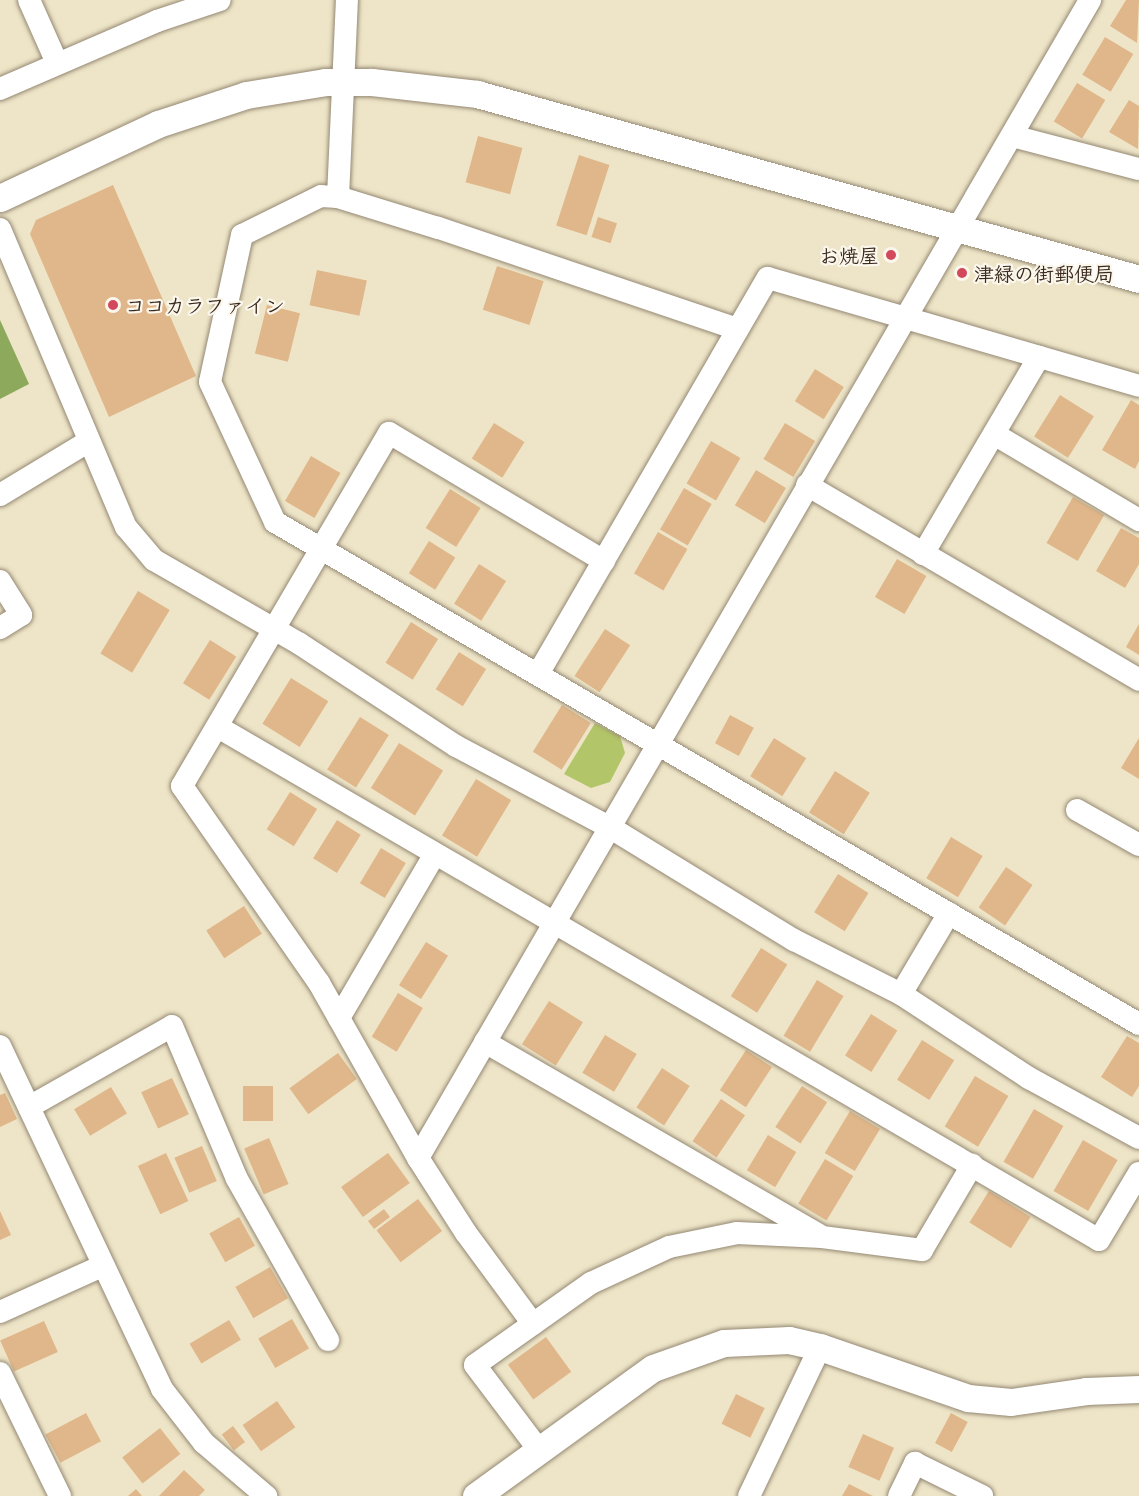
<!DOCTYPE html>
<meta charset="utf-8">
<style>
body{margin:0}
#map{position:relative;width:1139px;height:1496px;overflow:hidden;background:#eee5c8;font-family:"Playpen Sans","Klee One",sans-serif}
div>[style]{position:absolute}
.green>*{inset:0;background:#b2c568}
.forest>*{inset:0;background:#8daa5c}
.building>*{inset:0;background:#e0b78a;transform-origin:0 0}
.roads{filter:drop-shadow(0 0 2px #948873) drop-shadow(0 0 2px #948873)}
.minor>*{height:22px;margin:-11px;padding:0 11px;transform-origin:11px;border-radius:11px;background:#fff}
.tertiary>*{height:27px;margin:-13.5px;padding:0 13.5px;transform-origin:13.5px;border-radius:13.5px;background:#fff}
.dots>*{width:16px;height:16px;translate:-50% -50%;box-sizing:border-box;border:3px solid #fbf7ec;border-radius:50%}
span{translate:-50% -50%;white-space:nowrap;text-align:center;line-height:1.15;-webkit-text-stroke:4.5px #fbf7ec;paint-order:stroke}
.poi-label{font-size:20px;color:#3b2a1e;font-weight:700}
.right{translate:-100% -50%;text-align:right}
.left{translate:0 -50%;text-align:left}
</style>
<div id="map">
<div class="green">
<i style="clip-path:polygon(595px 723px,620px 736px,625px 753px,610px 782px,591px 788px,564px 774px)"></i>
</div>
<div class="forest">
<i style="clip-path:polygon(0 320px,29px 384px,0 399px)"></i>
</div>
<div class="building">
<i style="clip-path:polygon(1126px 0,1139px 0,1137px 43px,1110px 26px)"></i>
<i style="left:1105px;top:37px;width:33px;height:44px;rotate:31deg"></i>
<i style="left:1077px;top:83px;width:33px;height:45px;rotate:31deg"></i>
<i style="clip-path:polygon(1129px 100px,1139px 106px,1138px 149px,1109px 132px)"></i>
<i style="left:478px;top:136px;width:46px;height:48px;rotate:15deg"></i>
<i style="left:579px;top:155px;width:32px;height:74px;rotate:18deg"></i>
<i style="clip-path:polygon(113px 185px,196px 376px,109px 417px,30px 234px,36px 220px)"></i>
<i style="left:598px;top:217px;width:20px;height:21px;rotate:18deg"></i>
<i style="left:497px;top:266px;width:49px;height:46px;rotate:18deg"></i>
<i style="left:317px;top:270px;width:51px;height:36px;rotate:12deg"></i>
<i style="left:267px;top:305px;width:34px;height:50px;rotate:14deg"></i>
<i style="left:815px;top:369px;width:34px;height:38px;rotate:32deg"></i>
<i style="left:1060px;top:395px;width:40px;height:49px;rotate:32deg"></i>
<i style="clip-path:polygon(1131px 400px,1139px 405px,1139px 461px,1135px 469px,1102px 450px)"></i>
<i style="left:494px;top:423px;width:36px;height:42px;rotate:32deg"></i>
<i style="left:785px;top:423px;width:35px;height:42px;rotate:31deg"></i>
<i style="left:711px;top:441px;width:34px;height:49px;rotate:30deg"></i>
<i style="left:311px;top:456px;width:34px;height:52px;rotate:30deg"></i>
<i style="left:756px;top:470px;width:35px;height:41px;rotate:31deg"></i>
<i style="left:684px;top:488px;width:32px;height:48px;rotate:30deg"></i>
<i style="left:450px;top:489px;width:36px;height:46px;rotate:32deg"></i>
<i style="left:1073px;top:497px;width:36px;height:53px;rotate:30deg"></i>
<i style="clip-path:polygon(1121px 528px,1139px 538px,1139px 564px,1125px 588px,1096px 571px)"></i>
<i style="left:658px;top:532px;width:34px;height:48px;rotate:30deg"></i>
<i style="left:429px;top:541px;width:31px;height:38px;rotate:32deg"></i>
<i style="left:897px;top:559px;width:34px;height:44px;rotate:30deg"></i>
<i style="left:479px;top:564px;width:32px;height:47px;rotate:32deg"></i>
<i style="left:138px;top:591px;width:37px;height:73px;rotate:31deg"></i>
<i style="left:411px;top:622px;width:32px;height:48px;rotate:32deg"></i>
<i style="clip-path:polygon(1139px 624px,1139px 655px,1126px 647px)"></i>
<i style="left:605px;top:629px;width:30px;height:56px;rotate:33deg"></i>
<i style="left:210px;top:640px;width:31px;height:51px;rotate:32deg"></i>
<i style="left:459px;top:652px;width:32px;height:44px;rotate:32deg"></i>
<i style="left:291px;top:678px;width:44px;height:54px;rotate:32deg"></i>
<i style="left:562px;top:705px;width:34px;height:55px;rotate:32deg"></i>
<i style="left:730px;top:715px;width:27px;height:32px;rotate:28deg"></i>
<i style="left:360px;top:717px;width:34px;height:62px;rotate:32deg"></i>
<i style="left:774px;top:738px;width:38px;height:45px;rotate:32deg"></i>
<i style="clip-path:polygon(1139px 738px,1139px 779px,1121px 768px)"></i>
<i style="left:399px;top:743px;width:52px;height:53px;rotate:32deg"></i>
<i style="left:835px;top:771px;width:41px;height:49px;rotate:32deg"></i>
<i style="left:476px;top:779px;width:41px;height:66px;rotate:31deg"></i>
<i style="left:290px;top:792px;width:32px;height:44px;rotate:32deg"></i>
<i style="left:337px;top:820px;width:28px;height:45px;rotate:32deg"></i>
<i style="left:951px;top:837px;width:37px;height:48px;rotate:31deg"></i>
<i style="left:381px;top:848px;width:29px;height:41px;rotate:31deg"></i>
<i style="left:1006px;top:867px;width:32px;height:49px;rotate:34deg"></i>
<i style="left:838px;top:874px;width:36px;height:45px;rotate:32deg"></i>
<i style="left:244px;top:906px;width:33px;height:45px;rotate:57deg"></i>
<i style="left:426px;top:942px;width:26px;height:51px;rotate:32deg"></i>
<i style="left:761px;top:948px;width:31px;height:57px;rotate:32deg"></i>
<i style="left:817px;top:980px;width:31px;height:65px;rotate:31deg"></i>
<i style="left:398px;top:993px;width:29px;height:51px;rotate:31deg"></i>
<i style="left:549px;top:1001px;width:40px;height:51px;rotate:32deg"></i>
<i style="left:871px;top:1014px;width:31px;height:49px;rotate:32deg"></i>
<i style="left:605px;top:1035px;width:37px;height:44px;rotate:31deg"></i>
<i style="clip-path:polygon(1127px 1036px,1139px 1043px,1139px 1086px,1132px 1097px,1101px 1077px)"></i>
<i style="left:922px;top:1040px;width:38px;height:47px;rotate:32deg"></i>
<i style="left:746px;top:1050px;width:31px;height:48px;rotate:33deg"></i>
<i style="left:338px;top:1053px;width:32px;height:60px;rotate:54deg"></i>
<i style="left:662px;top:1068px;width:33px;height:47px;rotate:33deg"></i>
<i style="left:975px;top:1076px;width:39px;height:59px;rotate:31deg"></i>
<i style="left:172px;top:1078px;width:40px;height:34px;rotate:65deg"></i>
<i style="left:243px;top:1086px;width:30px;height:35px"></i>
<i style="left:802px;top:1086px;width:30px;height:49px;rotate:33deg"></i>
<i style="left:111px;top:1087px;width:31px;height:43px;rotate:59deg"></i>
<i style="clip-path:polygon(5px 1093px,17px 1119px,0 1127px,0 1095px)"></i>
<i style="left:721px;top:1099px;width:29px;height:51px;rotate:34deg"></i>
<i style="left:1034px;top:1109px;width:34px;height:61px;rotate:30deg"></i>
<i style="left:850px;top:1111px;width:35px;height:49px;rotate:31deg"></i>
<i style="left:768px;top:1135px;width:33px;height:41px;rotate:31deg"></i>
<i style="left:269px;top:1138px;width:50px;height:27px;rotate:67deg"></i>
<i style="left:1083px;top:1140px;width:40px;height:59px;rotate:30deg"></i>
<i style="left:202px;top:1146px;width:38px;height:30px;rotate:67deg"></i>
<i style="left:166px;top:1153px;width:53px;height:31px;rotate:65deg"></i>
<i style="left:388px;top:1153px;width:37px;height:58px;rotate:54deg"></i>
<i style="left:825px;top:1159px;width:33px;height:52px;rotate:31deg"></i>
<i style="left:989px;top:1191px;width:49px;height:37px;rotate:32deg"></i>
<i style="left:418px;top:1199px;width:40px;height:52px;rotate:53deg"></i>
<i style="left:384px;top:1209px;width:10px;height:20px;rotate:53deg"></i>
<i style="clip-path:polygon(0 1211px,11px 1235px,0 1240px)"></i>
<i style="left:239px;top:1217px;width:33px;height:34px;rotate:61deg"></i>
<i style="left:270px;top:1267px;width:36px;height:40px;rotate:60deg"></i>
<i style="left:292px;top:1319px;width:34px;height:39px;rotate:60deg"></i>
<i style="left:229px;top:1320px;width:23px;height:46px;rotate:59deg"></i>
<i style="left:44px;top:1321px;width:34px;height:48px;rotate:66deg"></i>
<i style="left:546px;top:1337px;width:43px;height:47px;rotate:54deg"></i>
<i style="left:736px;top:1394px;width:32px;height:33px;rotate:26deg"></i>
<i style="left:277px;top:1401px;width:32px;height:42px;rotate:55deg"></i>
<i style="left:86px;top:1413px;width:32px;height:46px;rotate:62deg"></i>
<i style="left:951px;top:1413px;width:19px;height:34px;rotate:28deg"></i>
<i style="left:233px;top:1426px;width:20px;height:14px;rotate:53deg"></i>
<i style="left:160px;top:1428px;width:33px;height:48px;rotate:52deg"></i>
<i style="left:863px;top:1434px;width:34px;height:36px;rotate:24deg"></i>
<i style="clip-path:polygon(184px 1470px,205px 1490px,199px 1496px,159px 1496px)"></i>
<i style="clip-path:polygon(849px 1484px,873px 1496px,842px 1496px)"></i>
<i style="clip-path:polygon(136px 1489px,142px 1496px,128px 1496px)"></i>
</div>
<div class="roads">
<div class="minor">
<i style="left:29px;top:0;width:69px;rotate:66deg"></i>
<i style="left:0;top:89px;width:171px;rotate:-23.4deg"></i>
<i style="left:157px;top:21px;width:66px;rotate:-18.4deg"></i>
<i style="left:1012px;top:136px;width:131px;rotate:14.6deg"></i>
<i style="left:338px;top:197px;width:197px;rotate:-87.4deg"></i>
<i style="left:0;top:229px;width:324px;rotate:67.1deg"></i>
<i style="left:126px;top:527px;width:43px;rotate:49.7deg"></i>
<i style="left:154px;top:560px;width:168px;rotate:29.9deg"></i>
<i style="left:300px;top:644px;width:186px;rotate:33.2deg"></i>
<i style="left:456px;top:746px;width:175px;rotate:27.9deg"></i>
<i style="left:611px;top:828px;width:215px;rotate:31.5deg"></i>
<i style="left:794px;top:940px;width:120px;rotate:26.8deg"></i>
<i style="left:901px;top:994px;width:153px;rotate:33.3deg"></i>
<i style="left:1029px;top:1078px;width:125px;rotate:28.6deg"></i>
<i style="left:737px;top:329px;width:316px;rotate:-161.3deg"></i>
<i style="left:438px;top:228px;width:105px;rotate:-162.8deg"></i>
<i style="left:338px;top:197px;width:17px;rotate:-177deg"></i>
<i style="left:321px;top:196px;width:88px;rotate:153.7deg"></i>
<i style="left:242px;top:235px;width:150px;rotate:102.3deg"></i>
<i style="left:210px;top:382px;width:154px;rotate:65.1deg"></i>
<i style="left:275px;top:522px;width:999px;rotate:30.16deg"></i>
<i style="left:994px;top:434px;width:169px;rotate:30.7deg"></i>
<i style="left:807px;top:485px;width:385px;rotate:30.4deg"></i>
<i style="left:0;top:495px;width:104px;rotate:-31.2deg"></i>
<i style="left:923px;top:554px;width:229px;rotate:-59.5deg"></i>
<i style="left:604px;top:561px;width:250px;rotate:-149.2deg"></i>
<i style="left:389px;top:433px;width:409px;rotate:120.4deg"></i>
<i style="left:182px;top:786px;width:240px;rotate:55.2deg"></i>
<i style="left:319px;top:983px;width:201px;rotate:60.5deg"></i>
<i style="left:418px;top:1158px;width:1339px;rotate:-59.87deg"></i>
<i style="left:0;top:581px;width:40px;rotate:58deg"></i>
<i style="left:21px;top:615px;width:25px;rotate:148deg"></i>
<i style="left:538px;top:674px;width:458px;rotate:-59.9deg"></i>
<i style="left:768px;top:278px;width:386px;rotate:16.2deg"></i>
<i style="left:218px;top:727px;width:1019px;rotate:30.21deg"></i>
<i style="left:1099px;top:1240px;width:78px;rotate:-59.2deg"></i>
<i style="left:1077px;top:810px;width:71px;rotate:29.4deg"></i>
<i style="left:901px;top:994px;width:94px;rotate:-59.3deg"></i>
<i style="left:339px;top:1018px;width:190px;rotate:-59.7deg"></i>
<i style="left:485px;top:1042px;width:386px;rotate:30deg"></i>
<i style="left:0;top:1046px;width:379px;rotate:64.7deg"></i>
<i style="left:162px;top:1389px;width:68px;rotate:52.1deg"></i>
<i style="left:204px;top:1443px;width:82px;rotate:40.5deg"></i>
<i style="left:29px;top:1107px;width:164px;rotate:-29.5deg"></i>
<i style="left:172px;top:1026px;width:166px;rotate:67deg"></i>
<i style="left:237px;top:1179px;width:185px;rotate:60.5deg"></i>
<i style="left:418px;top:1158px;width:89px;rotate:57.4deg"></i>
<i style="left:466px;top:1233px;width:113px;rotate:53.6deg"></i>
<i style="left:0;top:1312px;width:112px;rotate:-24.3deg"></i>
<i style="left:0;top:1373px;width:137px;rotate:64deg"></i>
<i style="left:539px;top:1450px;width:106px;rotate:-127deg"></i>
<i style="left:475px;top:1365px;width:142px;rotate:-35.3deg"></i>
<i style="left:591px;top:1283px;width:86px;rotate:-24.8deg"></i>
<i style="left:669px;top:1247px;width:69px;rotate:-11.6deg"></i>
<i style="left:737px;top:1233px;width:85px;rotate:2.7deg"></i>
<i style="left:822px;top:1237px;width:101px;rotate:7.4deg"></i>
<i style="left:922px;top:1250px;width:99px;rotate:-59.5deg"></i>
<i style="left:749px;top:1496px;width:165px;rotate:-64.5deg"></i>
<i style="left:899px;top:1496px;width:37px;rotate:-64deg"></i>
<i style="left:915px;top:1463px;width:75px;rotate:26.2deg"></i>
</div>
<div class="tertiary">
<i style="left:0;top:198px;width:174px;rotate:-25.1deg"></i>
<i style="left:158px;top:124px;width:93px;rotate:-18.2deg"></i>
<i style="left:246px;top:95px;width:80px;rotate:-9.3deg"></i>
<i style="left:325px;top:82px;width:47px"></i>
<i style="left:372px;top:82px;width:106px;rotate:6.5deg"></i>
<i style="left:477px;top:94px;width:687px;rotate:15.61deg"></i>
<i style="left:476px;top:1496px;width:218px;rotate:-35.9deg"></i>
<i style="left:653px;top:1368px;width:75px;rotate:-19.4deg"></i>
<i style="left:724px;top:1343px;width:65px;rotate:-2.6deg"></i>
<i style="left:789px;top:1340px;width:32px;rotate:13deg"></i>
<i style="left:820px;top:1347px;width:157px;rotate:19deg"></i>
<i style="left:968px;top:1398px;width:43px;rotate:5.3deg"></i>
<i style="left:1011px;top:1402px;width:76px;rotate:-8.3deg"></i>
<i style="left:1086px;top:1391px;width:53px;rotate:-2.2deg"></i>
</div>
</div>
<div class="dots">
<i style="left:891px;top:255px;background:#d1495b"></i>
<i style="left:962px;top:273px;background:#d1495b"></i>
<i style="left:113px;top:305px;background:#d1495b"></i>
</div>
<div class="poi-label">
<span class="right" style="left:879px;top:255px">お焼屋</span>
<span class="left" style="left:974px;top:273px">津緑の街郵便局</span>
<span class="left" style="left:125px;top:305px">ココカラファイン</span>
</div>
</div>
